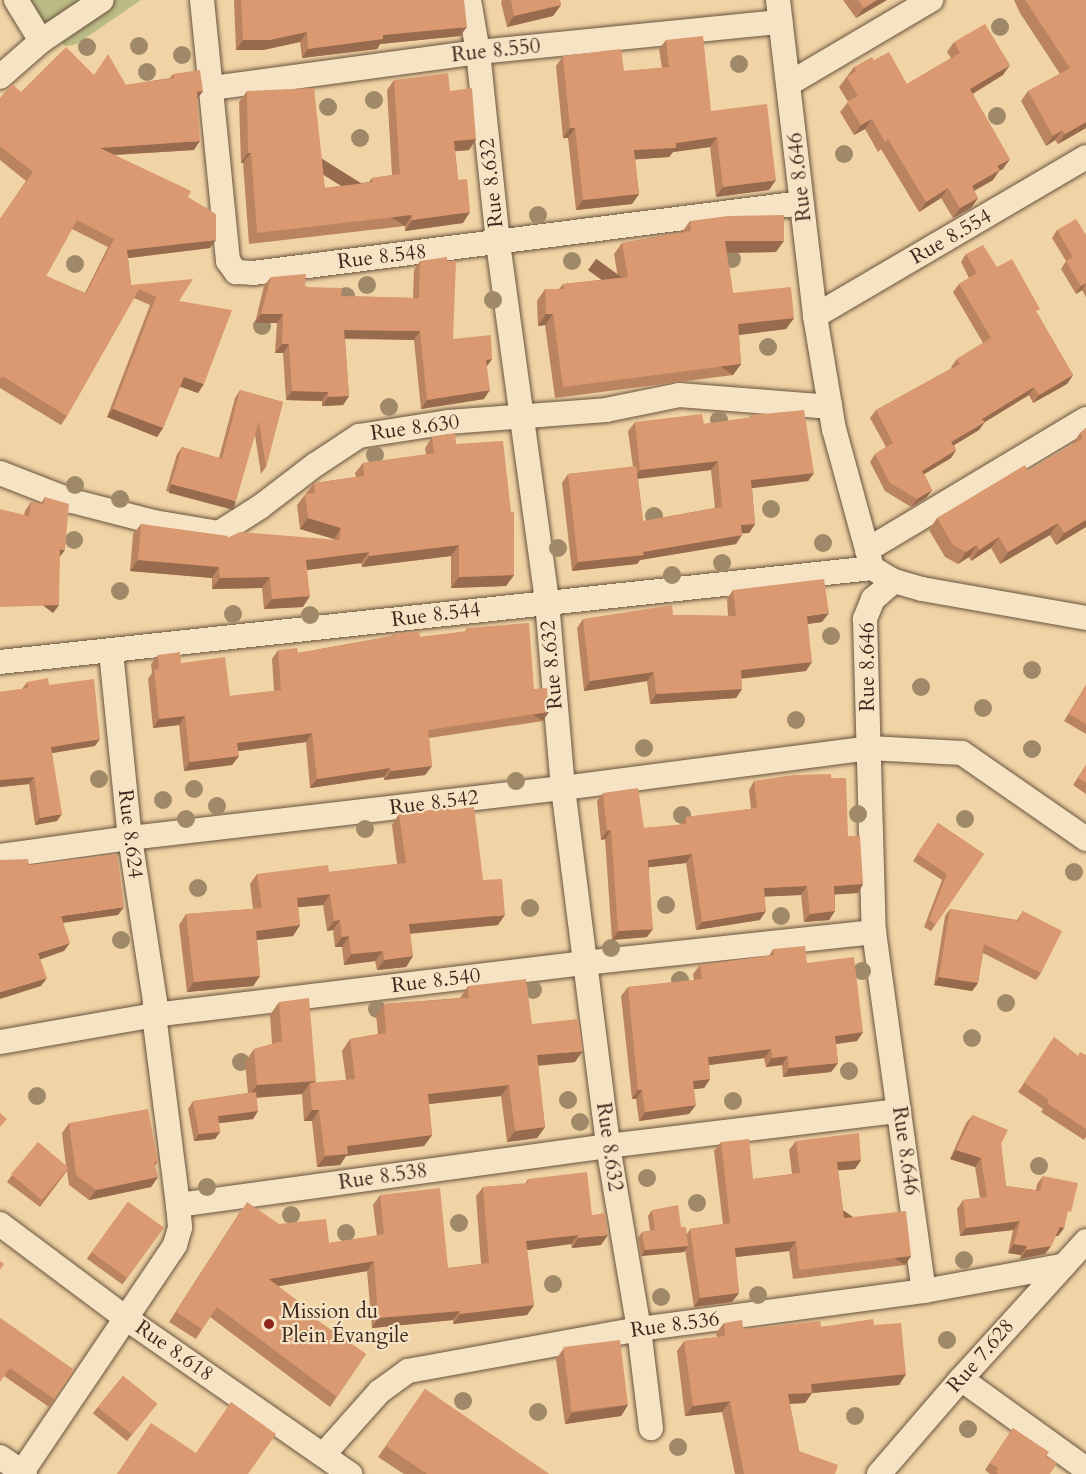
<!DOCTYPE html>
<meta charset="utf-8">
<style>
body{margin:0}
#map{position:relative;width:1086px;height:1474px;overflow:hidden;background:#f0d4a5;font-family:Cardo,serif}
div>[style]{position:absolute}
.green>*{inset:0;background:#bbbc85}
.roads{filter:drop-shadow(0 0 2px #69523f) drop-shadow(0 0 2px #69523f)}
.street>*{height:24px;margin:-12px;padding:0 12px;transform-origin:12px;border-radius:12px;background:#f5e3c4}
.trees>*{width:18px;height:18px;margin:-9px;border-radius:50%;background:#9f8968}
.wall>*{inset:0;background:#bb8460;transform-origin:0 0}
.shaded-wall>*{inset:0;background:#996b4e;transform-origin:0 0}
.building>*{inset:0;background:#da9970;transform-origin:0 0}
.dots>*{width:16px;height:16px;translate:-50% -50%;box-sizing:border-box;border:3px solid #f5e3c4;border-radius:50%}
span{translate:-50% -50%;white-space:nowrap;text-align:center;line-height:1.15;-webkit-text-stroke:4.5px #f5e3c4;paint-order:stroke}
.street-label{font-size:21px;color:#3c271d}
.poi-label{font-size:21px;color:#3c271d}
.left{translate:0 -50%;text-align:left}
</style>
<div id="map">
<div class="green">
<i style="clip-path:polygon(17px 0,141px 0,77px 44px,66px 46px,35px 31px)"></i>
</div>
<div class="roads">
<div class="street">
<i style="left:16px;top:0;width:48px;rotate:58.6deg"></i>
<i style="left:202px;top:0;width:262px;rotate:84.3deg"></i>
<i style="left:228px;top:261px;width:14px;rotate:54deg"></i>
<i style="left:236px;top:272px;width:17px;rotate:3deg"></i>
<i style="left:253px;top:273px;width:553px;rotate:-7.27deg"></i>
<i style="left:469px;top:0;width:53px;rotate:80.2deg"></i>
<i style="left:478px;top:52px;width:192px;rotate:84deg"></i>
<i style="left:498px;top:243px;width:362px;rotate:82.2deg"></i>
<i style="left:547px;top:602px;width:187px;rotate:85.1deg"></i>
<i style="left:563px;top:788px;width:361px;rotate:82.8deg"></i>
<i style="left:608px;top:1146px;width:186px;rotate:80.4deg"></i>
<i style="left:639px;top:1329px;width:100px;rotate:83.1deg"></i>
<i style="left:778px;top:0;width:318px;rotate:83.3deg"></i>
<i style="left:815px;top:316px;width:115px;rotate:80.5deg"></i>
<i style="left:834px;top:429px;width:144px;rotate:74.7deg"></i>
<i style="left:872px;top:568px;width:26px;rotate:31deg"></i>
<i style="left:894px;top:581px;width:28px;rotate:139deg"></i>
<i style="left:873px;top:599px;width:22px;rotate:112deg"></i>
<i style="left:865px;top:619px;width:313px;rotate:88.4deg"></i>
<i style="left:874px;top:932px;width:362px;rotate:82.1deg"></i>
<i style="left:0;top:77px;width:55px;rotate:-41.3deg"></i>
<i style="left:41px;top:41px;width:73px;rotate:-33.9deg"></i>
<i style="left:790px;top:83px;width:164px;rotate:-30.5deg"></i>
<i style="left:212px;top:88px;width:268px;rotate:-7.7deg"></i>
<i style="left:478px;top:52px;width:304px;rotate:-5.7deg"></i>
<i style="left:815px;top:316px;width:314px;rotate:-30.4deg"></i>
<i style="left:0;top:473px;width:77px;rotate:21.3deg"></i>
<i style="left:72px;top:501px;width:85px;rotate:14.4deg"></i>
<i style="left:154px;top:522px;width:66px;rotate:9.6deg"></i>
<i style="left:219px;top:533px;width:49px;rotate:-32.4deg"></i>
<i style="left:260px;top:507px;width:69px;rotate:-37.4deg"></i>
<i style="left:315px;top:465px;width:53px;rotate:-33.4deg"></i>
<i style="left:359px;top:436px;width:90px;rotate:-8.9deg"></i>
<i style="left:448px;top:422px;width:158px;rotate:-4.3deg"></i>
<i style="left:606px;top:410px;width:75px;rotate:-11.6deg"></i>
<i style="left:679px;top:395px;width:140px;rotate:4.5deg"></i>
<i style="left:819px;top:406px;width:11px;rotate:-15deg"></i>
<i style="left:867px;top:550px;width:255px;rotate:-30.9deg"></i>
<i style="left:894px;top:581px;width:29px;rotate:16deg"></i>
<i style="left:922px;top:589px;width:167px;rotate:10deg"></i>
<i style="left:111px;top:652px;width:187px;rotate:84.2deg"></i>
<i style="left:130px;top:838px;width:166px;rotate:81.3deg"></i>
<i style="left:155px;top:1002px;width:13px;rotate:94deg"></i>
<i style="left:154px;top:1015px;width:192px;rotate:82.8deg"></i>
<i style="left:0;top:662px;width:877px;rotate:-6.15deg"></i>
<i style="left:0;top:856px;width:131px;rotate:-7.9deg"></i>
<i style="left:130px;top:838px;width:436px;rotate:-6.6deg"></i>
<i style="left:563px;top:788px;width:309px;rotate:-7.4deg"></i>
<i style="left:869px;top:748px;width:93px;rotate:3.1deg"></i>
<i style="left:962px;top:753px;width:151px;rotate:34.7deg"></i>
<i style="left:0;top:1042px;width:156px;rotate:-9.9deg"></i>
<i style="left:154px;top:1015px;width:433px;rotate:-6.9deg"></i>
<i style="left:584px;top:963px;width:292px;rotate:-6.1deg"></i>
<i style="left:0;top:1224px;width:159px;rotate:36.8deg"></i>
<i style="left:127px;top:1319px;width:272px;rotate:34.8deg"></i>
<i style="left:961px;top:1379px;width:154px;rotate:35.8deg"></i>
<i style="left:324px;top:1454px;width:83px;rotate:-48.4deg"></i>
<i style="left:379px;top:1392px;width:36px;rotate:-36deg"></i>
<i style="left:408px;top:1371px;width:235px;rotate:-10.3deg"></i>
<i style="left:639px;top:1329px;width:288px;rotate:-7.6deg"></i>
<i style="left:924px;top:1291px;width:139px;rotate:-10.3deg"></i>
<i style="left:0;top:1457px;width:30px;rotate:34deg"></i>
<i style="left:22px;top:1472px;width:274px;rotate:-56deg"></i>
<i style="left:175px;top:1245px;width:19px;rotate:-74deg"></i>
<i style="left:180px;top:1227px;width:22px;rotate:-95deg"></i>
<i style="left:178px;top:1205px;width:434px;rotate:-7.8deg"></i>
<i style="left:608px;top:1146px;width:293px;rotate:-6.9deg"></i>
<i style="left:879px;top:1474px;width:125px;rotate:-49.2deg"></i>
<i style="left:961px;top:1379px;width:186px;rotate:-47.8deg"></i>
</div>
</div>
<div class="trees">
<i style="left:1000px;top:27px"></i>
<i style="left:139px;top:46px"></i>
<i style="left:87px;top:47px"></i>
<i style="left:182px;top:55px"></i>
<i style="left:739px;top:64px"></i>
<i style="left:147px;top:72px"></i>
<i style="left:374px;top:100px"></i>
<i style="left:328px;top:107px"></i>
<i style="left:997px;top:116px"></i>
<i style="left:360px;top:138px"></i>
<i style="left:844px;top:154px"></i>
<i style="left:538px;top:215px"></i>
<i style="left:732px;top:259px"></i>
<i style="left:572px;top:261px"></i>
<i style="left:75px;top:264px"></i>
<i style="left:367px;top:285px"></i>
<i style="left:346px;top:296px"></i>
<i style="left:493px;top:300px"></i>
<i style="left:262px;top:326px"></i>
<i style="left:768px;top:347px"></i>
<i style="left:389px;top:407px"></i>
<i style="left:719px;top:420px"></i>
<i style="left:375px;top:455px"></i>
<i style="left:75px;top:485px"></i>
<i style="left:120px;top:499px"></i>
<i style="left:771px;top:509px"></i>
<i style="left:654px;top:516px"></i>
<i style="left:74px;top:540px"></i>
<i style="left:823px;top:543px"></i>
<i style="left:558px;top:548px"></i>
<i style="left:722px;top:563px"></i>
<i style="left:672px;top:575px"></i>
<i style="left:120px;top:591px"></i>
<i style="left:233px;top:614px"></i>
<i style="left:310px;top:615px"></i>
<i style="left:831px;top:636px"></i>
<i style="left:1032px;top:670px"></i>
<i style="left:921px;top:687px"></i>
<i style="left:983px;top:708px"></i>
<i style="left:796px;top:720px"></i>
<i style="left:644px;top:748px"></i>
<i style="left:1032px;top:749px"></i>
<i style="left:99px;top:779px"></i>
<i style="left:516px;top:781px"></i>
<i style="left:194px;top:789px"></i>
<i style="left:163px;top:800px"></i>
<i style="left:217px;top:806px"></i>
<i style="left:858px;top:814px"></i>
<i style="left:682px;top:815px"></i>
<i style="left:186px;top:819px"></i>
<i style="left:965px;top:819px"></i>
<i style="left:365px;top:829px"></i>
<i style="left:1074px;top:872px"></i>
<i style="left:198px;top:888px"></i>
<i style="left:666px;top:905px"></i>
<i style="left:530px;top:908px"></i>
<i style="left:781px;top:916px"></i>
<i style="left:121px;top:940px"></i>
<i style="left:611px;top:948px"></i>
<i style="left:862px;top:971px"></i>
<i style="left:680px;top:980px"></i>
<i style="left:533px;top:990px"></i>
<i style="left:1006px;top:1003px"></i>
<i style="left:377px;top:1009px"></i>
<i style="left:972px;top:1038px"></i>
<i style="left:241px;top:1062px"></i>
<i style="left:849px;top:1071px"></i>
<i style="left:37px;top:1096px"></i>
<i style="left:568px;top:1100px"></i>
<i style="left:733px;top:1101px"></i>
<i style="left:580px;top:1122px"></i>
<i style="left:1039px;top:1166px"></i>
<i style="left:647px;top:1178px"></i>
<i style="left:207px;top:1187px"></i>
<i style="left:697px;top:1203px"></i>
<i style="left:291px;top:1215px"></i>
<i style="left:459px;top:1223px"></i>
<i style="left:346px;top:1233px"></i>
<i style="left:964px;top:1260px"></i>
<i style="left:553px;top:1284px"></i>
<i style="left:758px;top:1295px"></i>
<i style="left:661px;top:1297px"></i>
<i style="left:947px;top:1340px"></i>
<i style="left:463px;top:1401px"></i>
<i style="left:538px;top:1412px"></i>
<i style="left:855px;top:1416px"></i>
<i style="left:968px;top:1429px"></i>
<i style="left:678px;top:1447px"></i>
</div>
<div class="wall">
<i style="clip-path:polygon(234px 0,464px 0,460px 36px,380px 44px,377px 49px,302px 58px,300px 42px,263px 50px,236px 50px)"></i>
<i style="clip-path:polygon(502px 0,560px 0,561px 5px,553px 16px,507px 27px,501px 2px)"></i>
<i style="clip-path:polygon(843px 0,887px 0,856px 18px)"></i>
<i style="clip-path:polygon(1014px 0,1086px 0,1086px 128px,1058px 144px,1055px 140px,1046px 146px,1021px 101px,1028px 91px,1060px 74px,1020px 13px)"></i>
<i style="clip-path:polygon(666px 40px,711px 111px,769px 190px,716px 197px,710px 147px,673px 152px,669px 157px,635px 159px,639px 194px,632px 204px,576px 210px,568px 138px,563px 138px,556px 66px,563px 56px,624px 71px,662px 68px,659px 49px)"></i>
<i style="clip-path:polygon(954px 42px,1003px 75px,973px 94px,1003px 169px,999px 171px,993px 180px,974px 191px,978px 198px,971px 208px,953px 218px,941px 198px,919px 212px,881px 149px,878px 152px,865px 129px,854px 135px,840px 112px,848px 102px,839px 87px,854px 67px,874px 60px,907px 84px,951px 58px,947px 52px)"></i>
<i style="clip-path:polygon(evenodd,173px 74px,203px 91px,197px 99px,194px 150px,115px 155px,188px 197px,210px 248px,128px 258px,131px 285px,179px 301px,198px 393px,180px 386px,163px 428px,157px 437px,107px 417px,150px 305px,134px 298px,67px 416px,61px 425px,0 388px,0 219px,26px 181px,0 160px,0 98px,21px 92px,94px 75px,126px 85px,170px 78px,173px 74px,72px 229px,108px 247px,85px 293px,46px 276px,72px 229px)"></i>
<i style="clip-path:polygon(394px 80px,450px 91px,476px 139px,469px 150px,455px 151px,463px 223px,405px 231px,405px 226px,249px 244px,243px 163px,241px 163px,239px 102px,247px 91px,325px 188px,369px 182px,372px 178px,392px 175px,387px 90px)"></i>
<i style="clip-path:polygon(690px 221px,776px 252px,727px 253px,733px 293px,794px 318px,786px 329px,739px 335px,741px 364px,733px 375px,555px 398px,545px 325px,538px 326px,537px 301px,545px 289px,559px 289px,563px 284px,618px 278px,614px 254px,622px 243px,682px 232px)"></i>
<i style="clip-path:polygon(1057px 230px,1086px 235px,1086px 297px,1082px 290px,1076px 294px,1061px 269px,1066px 261px,1052px 238px)"></i>
<i style="clip-path:polygon(966px 254px,997px 267px,1037px 313px,1073px 375px,1067px 384px,1033px 403px,1029px 395px,984px 422px,979px 430px,954px 445px,956px 450px,951px 458px,924px 474px,932px 490px,926px 498px,911px 507px,885px 491px,870px 462px,875px 454px,886px 447px,870px 418px,876px 410px,952px 368px,951px 367px,957px 359px,983px 343px,953px 292px,959px 284px,969px 278px,961px 262px)"></i>
<i style="clip-path:polygon(420px 261px,453px 339px,492px 359px,487px 366px,484px 399px,421px 409px,414px 340px,345px 339px,349px 396px,343px 405px,322px 406px,322px 401px,286px 400px,283px 353px,275px 353px,277px 323px,255px 323px,264px 286px,271px 277px,341px 296px,413px 298px,414px 270px)"></i>
<i style="clip-path:polygon(240px 390px,283px 402px,266px 467px,261px 474px,255px 435px,231px 508px,166px 491px,177px 454px,182px 447px,219px 458px,235px 398px)"></i>
<i style="clip-path:polygon(evenodd,752px 415px,814px 473px,808px 481px,752px 488px,755px 524px,749px 533px,742px 533px,736px 544px,640px 560px,637px 564px,572px 571px,562px 483px,568px 474px,633px 467px,628px 431px,635px 422px,704px 424px,749px 418px,752px 415px,711px 470px,715px 508px,643px 521px,638px 479px,711px 470px)"></i>
<i style="clip-path:polygon(1086px 428px,1086px 527px,1056px 545px,1050px 535px,1000px 564px,991px 548px,971px 561px,969px 557px,958px 564px,945px 557px,929px 530px,937px 518px,1028px 471px,1072px 445px,1080px 433px)"></i>
<i style="clip-path:polygon(432px 437px,456px 444px,514px 575px,506px 586px,451px 588px,451px 556px,362px 567px,361px 563px,307px 570px,303px 607px,264px 609px,262px 588px,212px 589px,212px 578px,130px 571px,133px 534px,141px 524px,227px 538px,333px 540px,334px 539px,300px 529px,297px 505px,314px 483px,356px 477px,355px 473px,363px 463px,426px 455px,425px 448px)"></i>
<i style="clip-path:polygon(45px 497px,59px 557px,59px 605px,53px 613px,24px 515px,25px 511px,31px 502px,41px 503px)"></i>
<i style="clip-path:polygon(733px 590px,822px 622px,808px 624px,806px 671px,741px 679px,742px 689px,736px 698px,650px 704px,647px 681px,584px 691px,577px 628px,583px 619px,673px 615px,728px 616px,727px 599px)"></i>
<i style="clip-path:polygon(467px 628px,534px 689px,543px 721px,429px 738px,432px 766px,425px 775px,384px 780px,384px 777px,310px 788px,306px 742px,238px 751px,239px 756px,232px 765px,184px 771px,179px 725px,153px 728px,148px 679px,152px 673px,151px 664px,158px 655px,181px 663px,230px 696px,274px 691px,272px 659px,278px 650px,298px 653px,392px 636px,394px 634px,420px 637px,465px 632px)"></i>
<i style="clip-path:polygon(27px 682px,49px 685px,95px 746px,52px 753px,57px 821px,35px 825px,29px 784px,0 787px,0 692px,22px 689px)"></i>
<i style="clip-path:polygon(1086px 685px,1086px 734px,1064px 721px)"></i>
<i style="clip-path:polygon(1086px 765px,1086px 794px,1073px 785px)"></i>
<i style="clip-path:polygon(831px 778px,848px 836px,863px 884px,858px 893px,835px 894px,835px 911px,829px 920px,804px 922px,801px 895px,764px 896px,760px 920px,696px 930px,686px 863px,649px 867px,647px 937px,612px 940px,605px 839px,601px 840px,597px 801px,603px 793px,644px 828px,680px 825px,686px 817px,751px 809px,749px 790px,754px 781px)"></i>
<i style="clip-path:polygon(452px 810px,483px 880px,498px 925px,410px 934px,413px 956px,406px 967px,377px 970px,375px 961px,344px 965px,342px 947px,335px 947px,333px 930px,327px 931px,323px 905px,298px 907px,300px 925px,293px 936px,257px 940px,260px 976px,253px 986px,187px 992px,179px 925px,186px 914px,253px 909px,250px 884px,257px 874px,329px 872px,397px 864px,392px 825px,399px 814px)"></i>
<i style="clip-path:polygon(938px 823px,984px 854px,931px 931px,924px 927px,942px 880px,913px 861px)"></i>
<i style="clip-path:polygon(950px 909px,1017px 920px,1023px 911px,1041px 973px,1036px 980px,983px 953px,978px 983px,972px 991px,934px 985px,945px 916px)"></i>
<i style="clip-path:polygon(773px 949px,807px 963px,863px 1032px,857px 1041px,836px 1044px,838px 1063px,831px 1072px,783px 1077px,782px 1065px,766px 1067px,764px 1058px,709px 1065px,710px 1079px,704px 1088px,694px 1089px,689px 1114px,639px 1121px,636px 1099px,632px 1099px,621px 996px,628px 987px,694px 980px,693px 974px,700px 965px,769px 956px)"></i>
<i style="clip-path:polygon(468px 986px,532px 1024px,575px 1062px,538px 1066px,545px 1127px,537px 1138px,507px 1142px,501px 1096px,429px 1104px,432px 1135px,424px 1146px,346px 1156px,340px 1165px,317px 1167px,312px 1121px,304px 1121px,302px 1094px,256px 1098px,258px 1111px,253px 1119px,219px 1123px,220px 1132px,215px 1139px,194px 1141px,188px 1109px,193px 1101px,248px 1093px,245px 1062px,254px 1049px,272px 1044px,270px 1015px,279px 1002px,315px 1083px,346px 1080px,342px 1051px,350px 1039px,378px 1034px,376px 1015px,384px 1004px,460px 998px)"></i>
<i style="clip-path:polygon(1054px 1037px,1078px 1056px,1086px 1055px,1086px 1137px,1084px 1140px,1041px 1112px,1043px 1109px,1018px 1092px)"></i>
<i style="clip-path:polygon(973px 1115px,1001px 1144px,1006px 1186px,1036px 1190px,1037px 1184px,1043px 1176px,1066px 1219px,1064px 1228px,1058px 1236px,1056px 1236px,1051px 1246px,1045px 1254px,1020px 1259px,1021px 1255px,1008px 1253px,1013px 1230px,960px 1236px,957px 1209px,963px 1200px,980px 1198px,975px 1167px,950px 1159px,966px 1123px)"></i>
<i style="clip-path:polygon(69px 1123px,158px 1161px,155px 1166px,158px 1177px,151px 1187px,89px 1200px,69px 1185px,67px 1171px,40px 1207px,7px 1182px,12px 1175px,66px 1166px,62px 1133px)"></i>
<i style="clip-path:polygon(796px 1141px,861px 1160px,855px 1169px,838px 1170px,844px 1218px,911px 1256px,905px 1265px,793px 1279px,789px 1251px,735px 1257px,739px 1293px,732px 1302px,694px 1307px,685px 1250px,684px 1252px,641px 1256px,638px 1238px,642px 1232px,650px 1231px,648px 1216px,652px 1210px,681px 1227px,687px 1234px,690px 1229px,723px 1224px,714px 1151px,721px 1142px,753px 1179px,792px 1174px,789px 1150px)"></i>
<i style="clip-path:polygon(528px 1179px,592px 1215px,601px 1245px,572px 1248px,571px 1244px,527px 1250px,534px 1305px,527px 1315px,453px 1324px,453px 1320px,372px 1328px,367px 1271px,278px 1286px,299px 1308px,366px 1354px,330px 1407px,210px 1317px,196px 1339px,169px 1322px,240px 1212px,279px 1224px,329px 1243px,377px 1236px,373px 1205px,380px 1195px,448px 1268px,481px 1264px,476px 1196px,483px 1187px,525px 1184px)"></i>
<i style="left:128px;top:1202px;width:44px;height:70px;rotate:36deg"></i>
<i style="clip-path:polygon(0 1318px,74px 1370px,49px 1407px,4px 1376px)"></i>
<i style="clip-path:polygon(724px 1323px,743px 1327px,747px 1329px,874px 1325px,906px 1374px,899px 1385px,812px 1393px,805px 1403px,790px 1404px,799px 1451px,835px 1474px,735px 1474px,722px 1412px,685px 1416px,677px 1351px,684px 1341px,717px 1337px,716px 1333px)"></i>
<i style="clip-path:polygon(564px 1348px,628px 1405px,621px 1416px,565px 1424px,556px 1359px)"></i>
<i style="left:123px;top:1376px;width:44px;height:48px;rotate:39deg"></i>
<i style="clip-path:polygon(425px 1389px,549px 1474px,404px 1474px,378px 1457px)"></i>
<i style="clip-path:polygon(1013px 1428px,1046px 1456px,1050px 1474px,990px 1474px,985px 1470px)"></i>
</div>
<div class="shaded-wall">
<i style="clip-path:polygon(877px 0,887px 0,856px 18px,864px 8px)"></i>
<i style="clip-path:polygon(561px 5px,553px 16px,507px 27px,514px 16px)"></i>
<i style="clip-path:polygon(467px 27px,460px 36px,380px 44px,377px 49px,302px 58px,308px 49px,383px 35px)"></i>
<i style="clip-path:polygon(307px 32px,300px 42px,263px 50px,236px 50px,243px 40px)"></i>
<i style="clip-path:polygon(1010px 65px,1003px 75px,963px 99px,970px 89px)"></i>
<i style="clip-path:polygon(203px 91px,197px 99px,197px 92px)"></i>
<i style="clip-path:polygon(872px 119px,865px 129px,854px 135px,861px 125px)"></i>
<i style="clip-path:polygon(1086px 122px,1086px 128px,1058px 144px,1065px 134px)"></i>
<i style="clip-path:polygon(570px 128px,575px 128px,568px 138px,563px 138px)"></i>
<i style="clip-path:polygon(1062px 130px,1055px 140px,1046px 146px,1053px 136px)"></i>
<i style="clip-path:polygon(717px 137px,710px 147px,673px 152px,669px 157px,627px 160px,634px 150px)"></i>
<i style="clip-path:polygon(476px 139px,469px 150px,447px 152px,454px 141px)"></i>
<i style="clip-path:polygon(200px 141px,194px 150px,94px 156px,100px 148px)"></i>
<i style="clip-path:polygon(248px 153px,251px 153px,243px 163px,241px 163px)"></i>
<i style="clip-path:polygon(1010px 159px,1003px 169px,999px 171px,993px 180px,965px 196px,972px 186px,997px 166px)"></i>
<i style="clip-path:polygon(776px 180px,769px 190px,716px 197px,723px 187px)"></i>
<i style="clip-path:polygon(948px 188px,941px 198px,919px 212px,926px 202px)"></i>
<i style="clip-path:polygon(639px 194px,632px 204px,576px 210px,583px 200px)"></i>
<i style="clip-path:polygon(978px 198px,971px 208px,953px 218px,960px 208px)"></i>
<i style="clip-path:polygon(470px 212px,463px 223px,405px 231px,412px 220px)"></i>
<i style="left:412px;top:215px;width:13px;height:156px;rotate:122deg"></i>
<i style="clip-path:polygon(216px 240px,210px 248px,121px 259px,127px 250px)"></i>
<i style="clip-path:polygon(725px 241px,784px 241px,776px 252px,717px 253px)"></i>
<i style="clip-path:polygon(1086px 283px,1082px 290px,1076px 294px,1081px 286px)"></i>
<i style="clip-path:polygon(261px 314px,283px 314px,277px 323px,255px 323px)"></i>
<i style="clip-path:polygon(546px 314px,553px 314px,545px 325px,538px 326px)"></i>
<i style="clip-path:polygon(794px 318px,786px 329px,730px 336px,738px 324px)"></i>
<i style="clip-path:polygon(344px 330px,420px 331px,414px 340px,338px 338px)"></i>
<i style="clip-path:polygon(282px 344px,289px 344px,283px 353px,275px 353px)"></i>
<i style="clip-path:polygon(492px 359px,486px 367px,486px 360px)"></i>
<i style="left:741px;top:364px;width:14px;height:179px;rotate:126deg"></i>
<i style="clip-path:polygon(1073px 375px,1067px 384px,1033px 403px,1039px 395px)"></i>
<i style="clip-path:polygon(184px 377px,204px 384px,198px 393px,178px 386px)"></i>
<i style="clip-path:polygon(1034px 387px,1029px 395px,977px 427px,982px 419px)"></i>
<i style="clip-path:polygon(490px 390px,484px 399px,421px 409px,427px 400px)"></i>
<i style="clip-path:polygon(292px 391px,328px 392px,322px 401px,286px 400px)"></i>
<i style="clip-path:polygon(349px 396px,343px 405px,322px 406px,328px 397px)"></i>
<i style="clip-path:polygon(113px 409px,163px 428px,157px 437px,107px 417px)"></i>
<i style="clip-path:polygon(985px 422px,979px 430px,946px 450px,951px 442px)"></i>
<i style="clip-path:polygon(956px 450px,951px 458px,916px 479px,922px 471px)"></i>
<i style="clip-path:polygon(718px 461px,711px 470px,634px 479px,640px 470px)"></i>
<i style="clip-path:polygon(814px 473px,808px 481px,745px 489px,751px 480px)"></i>
<i style="left:171px;top:484px;width:67px;height:9px;rotate:15deg"></i>
<i style="clip-path:polygon(932px 490px,926px 498px,911px 507px,917px 499px)"></i>
<i style="clip-path:polygon(308px 518px,341px 528px,334px 539px,300px 529px)"></i>
<i style="clip-path:polygon(1086px 520px,1086px 527px,1056px 545px,1064px 533px)"></i>
<i style="clip-path:polygon(1058px 523px,1050px 535px,1000px 564px,1008px 552px)"></i>
<i style="clip-path:polygon(755px 524px,749px 533px,735px 534px,741px 525px)"></i>
<i style="clip-path:polygon(742px 535px,736px 544px,640px 560px,637px 564px,572px 571px,578px 562px)"></i>
<i style="clip-path:polygon(999px 537px,991px 548px,971px 561px,979px 550px)"></i>
<i style="clip-path:polygon(459px 545px,451px 556px,362px 567px,369px 556px)"></i>
<i style="clip-path:polygon(977px 545px,969px 557px,958px 564px,966px 552px)"></i>
<i style="clip-path:polygon(60px 549px,65px 550px,59px 558px)"></i>
<i style="clip-path:polygon(369px 552px,361px 563px,299px 571px,306px 560px)"></i>
<i style="clip-path:polygon(138px 560px,219px 567px,212px 578px,130px 571px)"></i>
<i style="clip-path:polygon(514px 575px,506px 586px,451px 588px,459px 577px)"></i>
<i style="clip-path:polygon(270px 577px,262px 588px,212px 589px,220px 578px)"></i>
<i style="clip-path:polygon(310px 596px,303px 607px,264px 609px,272px 599px)"></i>
<i style="left:59px;top:605px;width:10px;height:59px;rotate:127deg"></i>
<i style="clip-path:polygon(829px 613px,822px 622px,800px 625px,807px 616px)"></i>
<i style="clip-path:polygon(812px 662px,806px 671px,734px 679px,741px 670px)"></i>
<i style="clip-path:polygon(654px 672px,647px 681px,584px 691px,590px 681px)"></i>
<i style="clip-path:polygon(742px 689px,736px 698px,650px 704px,656px 694px)"></i>
<i style="left:549px;top:712px;width:11px;height:122px;rotate:124deg"></i>
<i style="clip-path:polygon(185px 716px,179px 725px,153px 728px,159px 719px)"></i>
<i style="clip-path:polygon(312px 733px,306px 742px,231px 752px,237px 743px)"></i>
<i style="clip-path:polygon(100px 739px,95px 746px,46px 754px,51px 747px)"></i>
<i style="clip-path:polygon(239px 756px,232px 765px,184px 771px,190px 762px)"></i>
<i style="clip-path:polygon(432px 766px,425px 775px,384px 780px,391px 771px)"></i>
<i style="clip-path:polygon(390px 768px,384px 777px,310px 788px,317px 779px)"></i>
<i style="clip-path:polygon(34px 777px,29px 784px,0 787px,0 780px)"></i>
<i style="clip-path:polygon(62px 814px,57px 821px,35px 825px,40px 818px)"></i>
<i style="clip-path:polygon(611px 830px,605px 839px,601px 840px,607px 831px)"></i>
<i style="clip-path:polygon(692px 854px,686px 863px,642px 868px,648px 860px)"></i>
<i style="clip-path:polygon(863px 884px,858px 893px,828px 895px,834px 886px)"></i>
<i style="clip-path:polygon(807px 886px,801px 895px,758px 897px,764px 888px)"></i>
<i style="clip-path:polygon(330px 894px,323px 905px,290px 908px,297px 898px)"></i>
<i style="clip-path:polygon(124px 907px,118px 915px,55px 924px,61px 916px)"></i>
<i style="clip-path:polygon(766px 911px,760px 920px,696px 930px,702px 922px)"></i>
<i style="clip-path:polygon(835px 911px,829px 920px,804px 922px,810px 914px)"></i>
<i style="clip-path:polygon(505px 915px,498px 925px,402px 934px,409px 924px)"></i>
<i style="clip-path:polygon(340px 920px,333px 930px,327px 931px,334px 921px)"></i>
<i style="clip-path:polygon(300px 925px,293px 936px,248px 941px,256px 931px)"></i>
<i style="clip-path:polygon(653px 929px,647px 937px,612px 940px,618px 931px)"></i>
<i style="clip-path:polygon(349px 936px,342px 947px,335px 947px,342px 937px)"></i>
<i style="clip-path:polygon(70px 943px,64px 951px,33px 962px,38px 953px)"></i>
<i style="clip-path:polygon(383px 951px,375px 961px,344px 965px,351px 954px)"></i>
<i style="clip-path:polygon(413px 956px,406px 967px,377px 970px,384px 960px)"></i>
<i style="clip-path:polygon(260px 976px,253px 986px,187px 992px,194px 982px)"></i>
<i style="clip-path:polygon(939px 977px,978px 983px,972px 991px,934px 985px)"></i>
<i style="clip-path:polygon(47px 978px,41px 986px,0 999px,0 992px)"></i>
<i style="clip-path:polygon(863px 1032px,857px 1041px,828px 1045px,835px 1036px)"></i>
<i style="clip-path:polygon(771px 1049px,764px 1058px,701px 1066px,708px 1057px)"></i>
<i style="clip-path:polygon(583px 1051px,575px 1062px,529px 1066px,537px 1055px)"></i>
<i style="clip-path:polygon(788px 1056px,782px 1065px,766px 1067px,772px 1058px)"></i>
<i style="clip-path:polygon(838px 1063px,831px 1072px,783px 1077px,789px 1068px)"></i>
<i style="clip-path:polygon(710px 1079px,704px 1088px,687px 1090px,693px 1081px)"></i>
<i style="clip-path:polygon(316px 1081px,310px 1089px,310px 1083px,302px 1094px,248px 1098px,257px 1085px)"></i>
<i style="clip-path:polygon(509px 1085px,501px 1096px,420px 1105px,428px 1094px)"></i>
<i style="clip-path:polygon(638px 1090px,642px 1090px,636px 1099px,632px 1099px)"></i>
<i style="clip-path:polygon(696px 1105px,689px 1114px,639px 1121px,645px 1112px)"></i>
<i style="clip-path:polygon(312px 1110px,319px 1110px,312px 1121px,304px 1121px)"></i>
<i style="clip-path:polygon(258px 1111px,253px 1119px,213px 1124px,218px 1116px)"></i>
<i style="clip-path:polygon(545px 1127px,537px 1138px,507px 1142px,515px 1131px)"></i>
<i style="clip-path:polygon(220px 1132px,215px 1139px,194px 1141px,199px 1134px)"></i>
<i style="clip-path:polygon(432px 1135px,424px 1146px,346px 1156px,340px 1165px,317px 1167px,325px 1156px,347px 1146px)"></i>
<i style="clip-path:polygon(956px 1150px,981px 1158px,975px 1167px,950px 1159px)"></i>
<i style="clip-path:polygon(861px 1160px,855px 1169px,831px 1171px,837px 1162px)"></i>
<i style="clip-path:polygon(158px 1177px,151px 1187px,89px 1200px,96px 1190px)"></i>
<i style="clip-path:polygon(1020px 1221px,1013px 1230px,960px 1236px,966px 1228px)"></i>
<i style="clip-path:polygon(1060px 1227px,1064px 1228px,1058px 1236px,1054px 1236px)"></i>
<i style="clip-path:polygon(578px 1235px,571px 1244px,520px 1251px,526px 1241px)"></i>
<i style="clip-path:polygon(608px 1235px,601px 1245px,572px 1248px,578px 1238px)"></i>
<i style="clip-path:polygon(796px 1241px,789px 1251px,728px 1258px,735px 1248px)"></i>
<i style="clip-path:polygon(1014px 1244px,1027px 1246px,1021px 1255px,1008px 1253px)"></i>
<i style="clip-path:polygon(688px 1246px,684px 1252px,641px 1256px,645px 1250px)"></i>
<i style="clip-path:polygon(1051px 1246px,1045px 1254px,1020px 1259px,1026px 1250px)"></i>
<i style="left:911px;top:1256px;width:11px;height:113px;rotate:124deg"></i>
<i style="clip-path:polygon(374px 1261px,367px 1271px,262px 1289px,269px 1279px)"></i>
<i style="clip-path:polygon(739px 1293px,732px 1302px,694px 1307px,700px 1298px)"></i>
<i style="clip-path:polygon(534px 1305px,527px 1315px,453px 1324px,460px 1314px)"></i>
<i style="clip-path:polygon(460px 1311px,453px 1320px,372px 1328px,378px 1318px)"></i>
<i style="clip-path:polygon(906px 1374px,899px 1385px,812px 1393px,805px 1403px,780px 1404px,788px 1394px,811px 1384px)"></i>
<i style="clip-path:polygon(730px 1401px,722px 1412px,685px 1416px,693px 1406px)"></i>
<i style="clip-path:polygon(628px 1405px,621px 1416px,565px 1424px,572px 1413px)"></i>
</div>
<div class="building">
<i style="clip-path:polygon(241px 0,464px 0,467px 27px,383px 35px,383px 39px,308px 49px,307px 32px,270px 40px,243px 40px)"></i>
<i style="clip-path:polygon(511px 0,560px 0,561px 5px,514px 16px)"></i>
<i style="clip-path:polygon(858px 0,877px 0,864px 8px)"></i>
<i style="clip-path:polygon(1025px 0,1086px 0,1086px 122px,1065px 134px,1062px 130px,1053px 136px,1028px 91px,1070px 68px)"></i>
<i style="clip-path:polygon(985px 24px,1010px 65px,970px 89px,1010px 159px,997px 166px,1000px 170px,972px 186px,978px 198px,960px 208px,948px 188px,926px 202px,888px 139px,885px 142px,872px 119px,861px 125px,847px 102px,858px 96px,847px 77px,856px 71px,854px 67px,872px 57px,874px 60px,889px 52px,907px 84px,960px 53px,954px 42px)"></i>
<i style="clip-path:polygon(703px 36px,711px 111px,767px 104px,776px 180px,723px 187px,717px 137px,676px 143px,676px 148px,634px 150px,639px 194px,583px 200px,575px 128px,570px 128px,563px 56px,621px 49px,624px 71px,669px 67px,666px 40px)"></i>
<i style="clip-path:polygon(evenodd,66px 47px,94px 75px,108px 54px,126px 85px,174px 78px,173px 74px,200px 70px,203px 91px,197px 92px,200px 141px,100px 148px,191px 191px,188px 197px,216px 214px,216px 240px,127px 250px,131px 285px,193px 279px,179px 301px,232px 310px,204px 384px,184px 377px,163px 428px,113px 409px,156px 297px,139px 289px,67px 416px,2px 376px,0 379px,0 219px,33px 172px,0 146px,0 98px,12px 84px,21px 92px,66px 47px,77px 220px,114px 239px,86px 294px,46px 276px,77px 220px)"></i>
<i style="clip-path:polygon(448px 73px,450px 91px,472px 88px,476px 139px,454px 141px,458px 180px,467px 179px,470px 212px,412px 220px,412px 215px,257px 233px,251px 153px,248px 153px,247px 91px,314px 88px,325px 188px,373px 182px,372px 178px,400px 174px,394px 80px)"></i>
<i style="clip-path:polygon(784px 215px,784px 241px,725px 241px,733px 293px,791px 287px,794px 318px,738px 324px,741px 364px,563px 387px,553px 314px,546px 314px,545px 289px,564px 289px,563px 284px,628px 277px,622px 243px,691px 231px,690px 221px,728px 216px)"></i>
<i style="clip-path:polygon(1076px 219px,1086px 235px,1086px 283px,1081px 286px,1066px 261px,1073px 257px,1057px 230px)"></i>
<i style="clip-path:polygon(983px 245px,997px 267px,1012px 259px,1040px 309px,1036px 311px,1073px 375px,1039px 395px,1034px 387px,982px 419px,985px 422px,951px 442px,956px 450px,922px 471px,932px 490px,917px 499px,890px 483px,875px 454px,893px 443px,876px 410px,960px 364px,957px 359px,991px 338px,959px 284px,977px 273px,966px 254px)"></i>
<i style="clip-path:polygon(447px 257px,447px 261px,456px 261px,453px 339px,491px 335px,492px 359px,486px 360px,490px 390px,427px 400px,420px 331px,344px 330px,349px 396px,328px 397px,328px 392px,292px 391px,289px 344px,282px 344px,283px 314px,261px 314px,271px 277px,306px 274px,305px 287px,342px 288px,341px 296px,419px 298px,420px 261px)"></i>
<i style="clip-path:polygon(240px 390px,283px 402px,266px 467px,259px 421px,236px 501px,171px 484px,182px 447px,222px 459px)"></i>
<i style="clip-path:polygon(804px 410px,814px 473px,751px 480px,755px 524px,741px 525px,742px 535px,643px 552px,644px 555px,578px 562px,568px 474px,636px 466px,643px 521px,722px 507px,718px 461px,640px 470px,635px 422px,702px 414px,704px 424px,752px 417px,752px 415px)"></i>
<i style="clip-path:polygon(1086px 428px,1086px 520px,1064px 533px,1058px 523px,1008px 552px,999px 537px,979px 550px,977px 545px,966px 552px,953px 545px,937px 518px,1025px 465px,1028px 471px,1083px 438px,1080px 433px)"></i>
<i style="clip-path:polygon(455px 433px,456px 444px,503px 441px,511px 512px,514px 512px,514px 575px,459px 577px,459px 545px,369px 556px,369px 552px,306px 560px,310px 596px,272px 599px,270px 577px,220px 578px,219px 567px,138px 560px,141px 524px,228px 536px,227px 538px,240px 532px,339px 540px,341px 528px,308px 518px,305px 494px,315px 493px,314px 483px,364px 476px,363px 463px,434px 453px,432px 437px)"></i>
<i style="clip-path:polygon(45px 497px,69px 504px,65px 550px,60px 549px,59px 605px,0 607px,0 509px,29px 516px,31px 502px,44px 504px)"></i>
<i style="clip-path:polygon(824px 579px,829px 613px,807px 616px,812px 662px,741px 670px,742px 689px,656px 694px,654px 672px,590px 681px,583px 619px,672px 605px,673px 615px,736px 616px,733px 590px)"></i>
<i style="clip-path:polygon(529px 623px,534px 689px,547px 688px,549px 712px,428px 730px,432px 766px,391px 771px,390px 768px,317px 779px,312px 733px,237px 743px,239px 756px,190px 762px,185px 716px,159px 719px,154px 670px,159px 669px,158px 655px,180px 652px,181px 663px,225px 657px,230px 696px,281px 690px,278px 650px,297px 648px,298px 653px,394px 636px,394px 634px,419px 631px,420px 637px,467px 631px,467px 628px)"></i>
<i style="clip-path:polygon(48px 678px,49px 685px,94px 679px,100px 739px,51px 747px,62px 814px,40px 818px,34px 777px,0 780px,0 692px,28px 688px,27px 682px)"></i>
<i style="clip-path:polygon(1086px 686px,1086px 724px,1069px 714px)"></i>
<i style="clip-path:polygon(1086px 766px,1086px 783px,1078px 778px)"></i>
<i style="clip-path:polygon(831px 774px,831px 778px,846px 778px,848px 836px,860px 836px,863px 884px,834px 886px,835px 911px,810px 914px,807px 886px,764px 888px,766px 911px,702px 922px,692px 854px,648px 860px,653px 929px,618px 931px,611px 830px,607px 831px,603px 793px,638px 788px,644px 828px,686px 824px,686px 817px,757px 808px,754px 781px,793px 775px)"></i>
<i style="clip-path:polygon(452px 807px,452px 810px,474px 807px,483px 880px,502px 879px,505px 915px,409px 924px,413px 956px,384px 960px,383px 951px,351px 954px,349px 936px,342px 937px,340px 920px,334px 921px,330px 894px,297px 898px,300px 925px,256px 931px,260px 976px,194px 982px,186px 914px,262px 908px,257px 874px,328px 865px,329px 872px,406px 863px,399px 814px)"></i>
<i style="clip-path:polygon(938px 823px,984px 854px,936px 924px,929px 920px,947px 874px,917px 854px)"></i>
<i style="clip-path:polygon(117px 854px,124px 907px,61px 916px,70px 943px,38px 953px,47px 978px,0 992px,0 860px,28px 859px,29px 865px)"></i>
<i style="clip-path:polygon(950px 909px,1018px 921px,1023px 911px,1062px 931px,1041px 973px,984px 944px,978px 983px,939px 977px)"></i>
<i style="clip-path:polygon(805px 946px,807px 963px,854px 957px,863px 1032px,835px 1036px,838px 1063px,789px 1068px,788px 1056px,772px 1058px,771px 1049px,708px 1057px,710px 1079px,693px 1081px,696px 1105px,645px 1112px,642px 1090px,638px 1090px,628px 987px,702px 979px,700px 965px,774px 955px,773px 949px)"></i>
<i style="clip-path:polygon(526px 979px,532px 1024px,578px 1019px,583px 1051px,537px 1055px,545px 1127px,515px 1131px,509px 1085px,428px 1094px,432px 1135px,347px 1146px,348px 1154px,325px 1156px,319px 1110px,312px 1110px,310px 1083px,355px 1079px,350px 1039px,386px 1033px,384px 1004px,469px 998px,468px 986px)"></i>
<i style="clip-path:polygon(309px 998px,316px 1081px,257px 1085px,254px 1049px,282px 1041px,279px 1002px)"></i>
<i style="clip-path:polygon(1054px 1037px,1078px 1056px,1080px 1052px,1086px 1055px,1086px 1129px,1047px 1103px,1049px 1100px,1024px 1083px)"></i>
<i style="clip-path:polygon(256px 1092px,258px 1111px,218px 1116px,220px 1132px,199px 1134px,193px 1101px)"></i>
<i style="clip-path:polygon(148px 1109px,158px 1161px,154px 1162px,158px 1177px,96px 1190px,76px 1175px,69px 1123px)"></i>
<i style="clip-path:polygon(0 1113px,7px 1119px,0 1127px)"></i>
<i style="clip-path:polygon(973px 1115px,1008px 1130px,1001px 1144px,1006px 1186px,1040px 1191px,1043px 1176px,1078px 1183px,1071px 1212px,1068px 1211px,1064px 1228px,1060px 1227px,1051px 1246px,1026px 1250px,1027px 1246px,1014px 1244px,1020px 1221px,966px 1228px,963px 1200px,987px 1197px,981px 1158px,956px 1150px)"></i>
<i style="clip-path:polygon(859px 1133px,861px 1160px,837px 1162px,844px 1218px,906px 1211px,911px 1256px,799px 1270px,796px 1241px,735px 1248px,739px 1293px,700px 1298px,690px 1229px,730px 1223px,721px 1142px,749px 1139px,753px 1179px,800px 1173px,796px 1141px)"></i>
<i style="left:38px;top:1142px;width:40px;height:42px;rotate:40deg"></i>
<i style="clip-path:polygon(587px 1172px,592px 1215px,605px 1213px,608px 1235px,578px 1238px,578px 1235px,526px 1241px,534px 1305px,460px 1314px,460px 1311px,378px 1318px,374px 1261px,269px 1279px,302px 1304px,299px 1308px,366px 1354px,337px 1397px,217px 1307px,202px 1329px,176px 1312px,247px 1202px,279px 1224px,326px 1219px,329px 1243px,384px 1234px,380px 1195px,440px 1188px,448px 1268px,489px 1263px,483px 1187px,528px 1183px,528px 1179px)"></i>
<i style="left:128px;top:1202px;width:44px;height:62px;rotate:36deg"></i>
<i style="clip-path:polygon(678px 1205px,681px 1227px,686px 1227px,688px 1246px,645px 1250px,642px 1232px,655px 1230px,652px 1210px)"></i>
<i style="clip-path:polygon(0 1261px,4px 1264px,0 1270px)"></i>
<i style="clip-path:polygon(0 1318px,74px 1370px,54px 1399px,10px 1368px,0 1382px)"></i>
<i style="clip-path:polygon(873px 1319px,874px 1325px,901px 1323px,906px 1374px,811px 1384px,812px 1393px,788px 1394px,799px 1451px,838px 1465px,835px 1474px,744px 1474px,730px 1401px,693px 1406px,684px 1341px,725px 1336px,724px 1323px,742px 1320px,743px 1327px,747px 1329px,820px 1321px,821px 1327px)"></i>
<i style="left:620px;top:1340px;width:65px;height:57px;rotate:83deg"></i>
<i style="left:123px;top:1376px;width:44px;height:40px;rotate:39deg"></i>
<i style="clip-path:polygon(425px 1389px,549px 1474px,427px 1474px,386px 1446px)"></i>
<i style="clip-path:polygon(231px 1402px,276px 1434px,248px 1474px,117px 1474px,151px 1423px,196px 1453px)"></i>
<i style="clip-path:polygon(1013px 1428px,1049px 1452px,1046px 1456px,1057px 1463px,1050px 1474px,998px 1474px,996px 1472px,998px 1468px,990px 1463px)"></i>
</div>
<div class="dots">
<i style="left:269px;top:1324px;background:#8f2418"></i>
</div>
<div class="street-label">
<span style="left:496px;top:51px;rotate:-6deg">Rue 8.550</span>
<span style="left:800px;top:177px;rotate:-96deg">Rue 8.646</span>
<span style="left:492px;top:183px;rotate:-96deg">Rue 8.632</span>
<span style="left:951px;top:237px;rotate:-30deg">Rue 8.554</span>
<span style="left:382px;top:257px;rotate:-7deg">Rue 8.548</span>
<span style="left:415px;top:428px;rotate:-8deg">Rue 8.630</span>
<span style="left:436px;top:615px;rotate:-7deg">Rue 8.544</span>
<span style="left:552px;top:665px;rotate:-95deg">Rue 8.632</span>
<span style="left:868px;top:667px;rotate:-90deg">Rue 8.646</span>
<span style="left:434px;top:803px;rotate:-7deg">Rue 8.542</span>
<span style="left:130px;top:834px;rotate:83deg">Rue 8.624</span>
<span style="left:436px;top:981px;rotate:-7deg">Rue 8.540</span>
<span style="left:609px;top:1147px;rotate:82deg">Rue 8.632</span>
<span style="left:905px;top:1151px;rotate:82deg">Rue 8.646</span>
<span style="left:383px;top:1177px;rotate:-8deg">Rue 8.538</span>
<span style="left:675px;top:1325px;rotate:-8deg">Rue 8.536</span>
<span style="left:174px;top:1351px;rotate:35deg">Rue 8.618</span>
<span style="left:981px;top:1356px;rotate:-49deg">Rue 7.628</span>
</div>
<div class="poi-label">
<span class="left" style="left:281px;top:1324px">Mission du<br>Plein Évangile</span>
</div>
</div>
